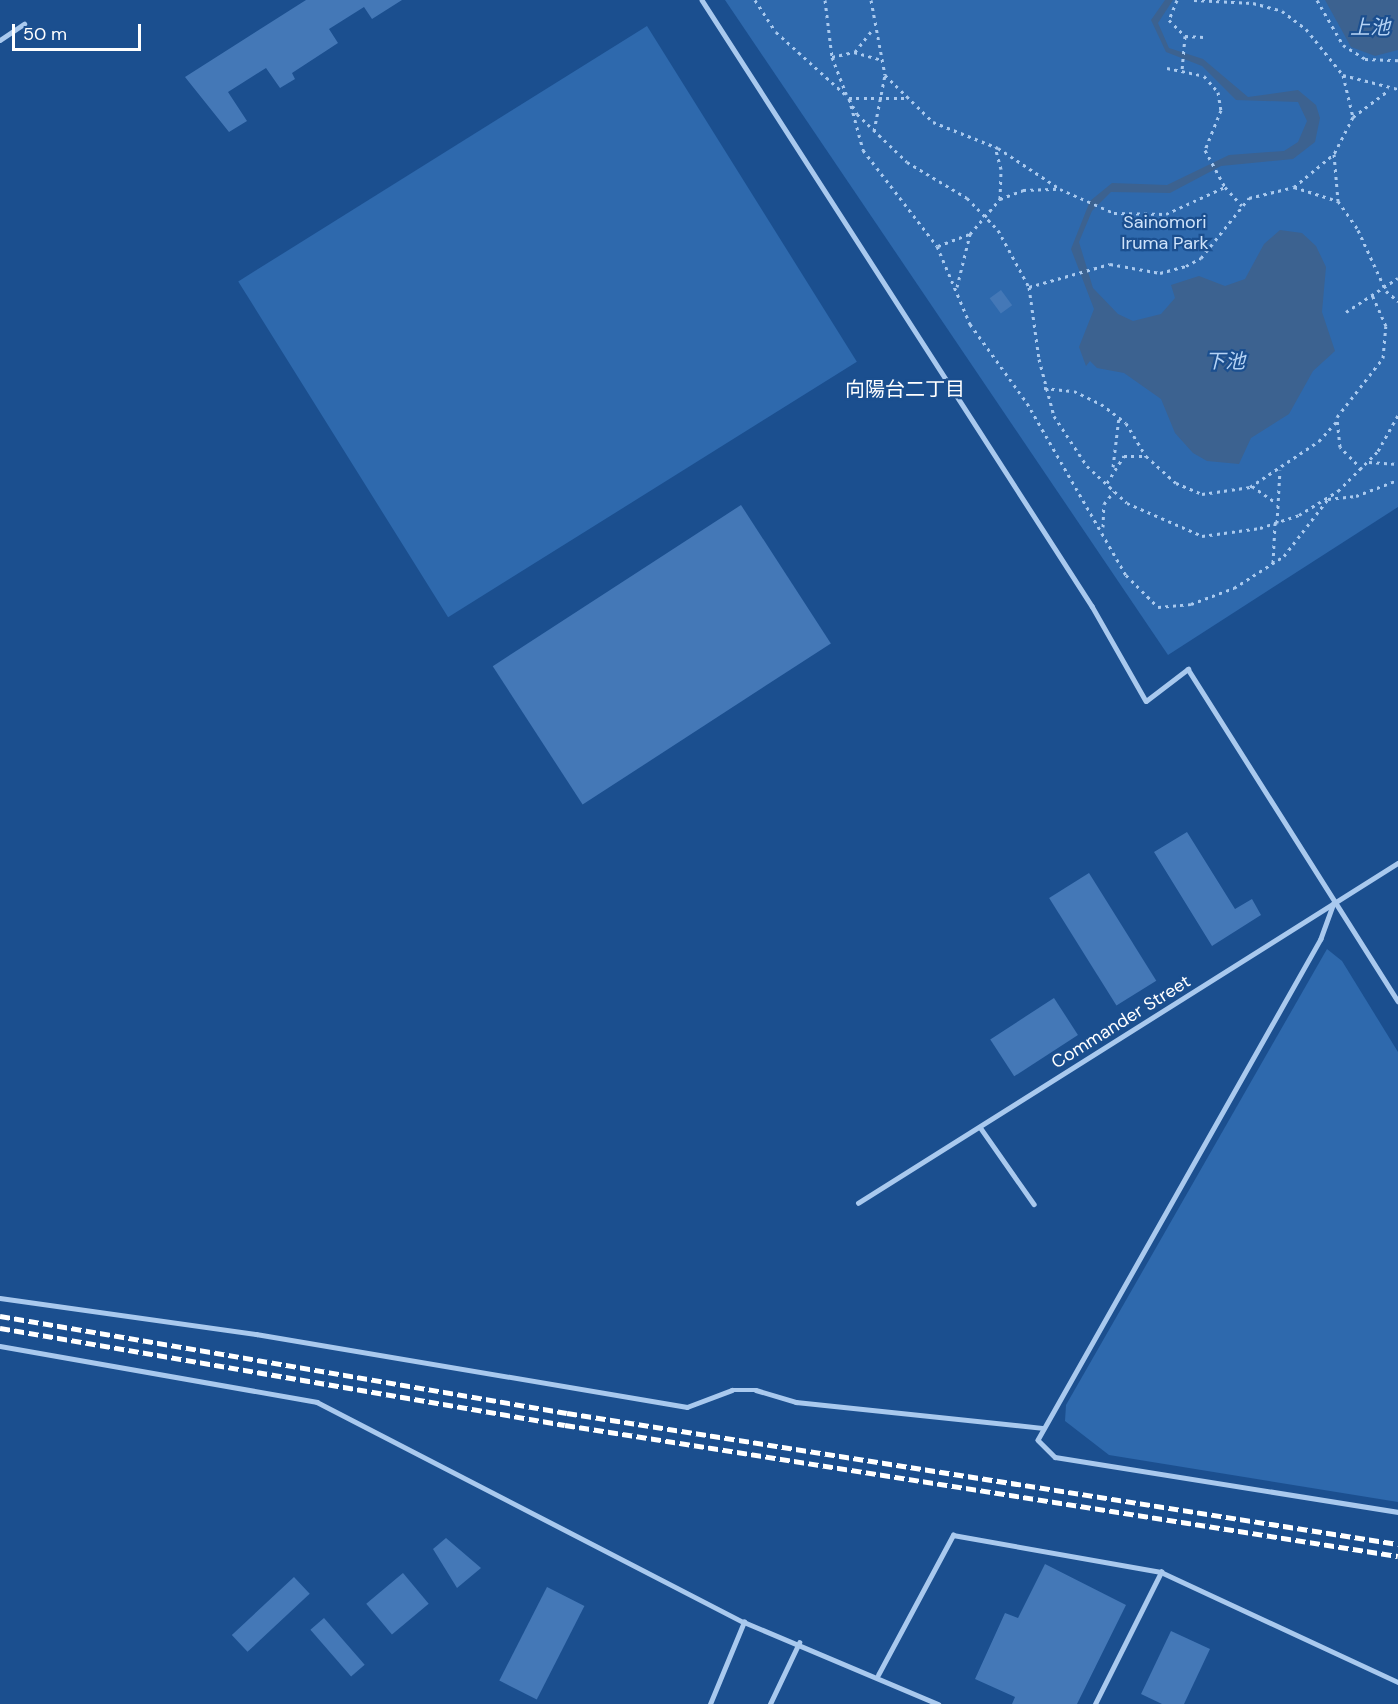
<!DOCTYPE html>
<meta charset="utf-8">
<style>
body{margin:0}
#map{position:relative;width:1398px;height:1704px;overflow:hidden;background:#1b4f8f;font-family:"DM Sans","Noto Sans JP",sans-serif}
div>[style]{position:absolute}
.green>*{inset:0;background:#2e69ad;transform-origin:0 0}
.water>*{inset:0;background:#3c6290}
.building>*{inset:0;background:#4478b7;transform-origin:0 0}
.path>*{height:3px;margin-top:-1.5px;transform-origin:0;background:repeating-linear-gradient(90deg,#a9c9ee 0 3px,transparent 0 7.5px)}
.lane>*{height:4.5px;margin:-2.25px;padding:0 2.25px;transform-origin:2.25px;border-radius:2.25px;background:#a9c9ee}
.rail>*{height:4.5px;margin-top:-2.25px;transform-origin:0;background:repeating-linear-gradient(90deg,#fff 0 10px,transparent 0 14.5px)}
span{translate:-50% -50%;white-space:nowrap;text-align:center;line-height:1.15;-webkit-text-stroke:4.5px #1b4f8f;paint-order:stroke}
.park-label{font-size:18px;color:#cfe3fa}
.street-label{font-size:18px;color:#fff}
.water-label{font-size:20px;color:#b5d3f5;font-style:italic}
.neighbourhood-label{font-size:20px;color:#fff}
.scale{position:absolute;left:12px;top:24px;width:129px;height:27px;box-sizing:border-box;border:3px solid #fff;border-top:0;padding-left:8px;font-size:18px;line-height:21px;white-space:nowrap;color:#fff;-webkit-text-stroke:4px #1b4f8f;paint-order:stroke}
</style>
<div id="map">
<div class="green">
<i style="clip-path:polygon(725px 0,1398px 0,1398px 507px,1168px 655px)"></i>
<i style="left:647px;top:26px;width:396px;height:482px;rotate:58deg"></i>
<i style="clip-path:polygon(1327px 949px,1342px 961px,1398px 1052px,1398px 1502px,1109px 1455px,1065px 1421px,1066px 1405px)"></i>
</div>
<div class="water">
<i style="clip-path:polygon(1165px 0,1173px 0,1158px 23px,1169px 48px,1203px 59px,1248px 97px,1298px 90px,1316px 105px,1320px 118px,1315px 142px,1293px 159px,1221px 166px,1170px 193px,1111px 192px,1092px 211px,1079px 242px,1093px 288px,1118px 314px,1133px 321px,1161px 314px,1175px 298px,1171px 285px,1199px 276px,1225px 286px,1245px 279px,1264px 244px,1280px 230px,1302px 233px,1316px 246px,1326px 267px,1322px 312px,1335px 351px,1313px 371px,1289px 414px,1251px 438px,1239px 464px,1207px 461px,1193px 453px,1175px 433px,1161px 399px,1124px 373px,1097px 368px,1090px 361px,1086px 366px,1079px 347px,1094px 309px,1071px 249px,1090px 201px,1112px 183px,1167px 185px,1229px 155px,1284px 151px,1298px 142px,1307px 121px,1298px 102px,1236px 100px,1202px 66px,1166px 52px,1151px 20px)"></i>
<i style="clip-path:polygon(1325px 0,1398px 0,1398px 50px,1375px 56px,1351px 47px)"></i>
</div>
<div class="building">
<i style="clip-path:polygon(306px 0,402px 0,372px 19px,364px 7px,329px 29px,338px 43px,292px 73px,295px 79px,280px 88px,266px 68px,228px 92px,247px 121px,229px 132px,185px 77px)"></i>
<i style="left:1001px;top:290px;width:19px;height:14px;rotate:54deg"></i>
<i style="left:741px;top:505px;width:165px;height:296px;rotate:57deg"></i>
<i style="clip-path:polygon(1187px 832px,1235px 909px,1252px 899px,1261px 915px,1212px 946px,1154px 852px)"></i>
<i style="left:1089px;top:873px;width:127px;height:47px;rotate:58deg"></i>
<i style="left:1054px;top:998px;width:44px;height:76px;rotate:57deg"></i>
<i style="clip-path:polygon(446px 1538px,481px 1568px,457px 1588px,433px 1549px)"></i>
<i style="clip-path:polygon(1045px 1564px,1126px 1605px,1077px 1704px,1012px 1704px,1015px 1697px,975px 1679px,1005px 1613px,1018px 1618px)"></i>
<i style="left:403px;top:1573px;width:40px;height:48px;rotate:50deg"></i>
<i style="left:294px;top:1577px;width:23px;height:85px;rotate:47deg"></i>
<i style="left:547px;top:1587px;width:42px;height:105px;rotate:27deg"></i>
<i style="left:324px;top:1618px;width:62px;height:18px;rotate:49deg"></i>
<i style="clip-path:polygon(1171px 1631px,1210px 1649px,1184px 1704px,1162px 1704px,1141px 1694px)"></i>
</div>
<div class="path">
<i style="left:755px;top:0;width:38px;rotate:57deg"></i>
<i style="left:776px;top:32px;width:98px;rotate:42.1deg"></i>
<i style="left:849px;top:98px;width:54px;rotate:74.9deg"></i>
<i style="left:863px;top:150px;width:121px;rotate:52.4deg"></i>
<i style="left:937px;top:246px;width:85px;rotate:67.1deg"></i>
<i style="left:970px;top:324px;width:97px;rotate:54.2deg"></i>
<i style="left:1027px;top:403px;width:198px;rotate:60.1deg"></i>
<i style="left:1126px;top:575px;width:45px;rotate:45deg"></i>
<i style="left:1158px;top:607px;width:33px;rotate:-5deg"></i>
<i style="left:1191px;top:604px;width:46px;rotate:-20.4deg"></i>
<i style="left:1234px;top:588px;width:59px;rotate:-32.6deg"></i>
<i style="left:1284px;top:556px;width:72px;rotate:-52.3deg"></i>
<i style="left:1328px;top:499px;width:28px;rotate:-6deg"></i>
<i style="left:1356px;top:496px;width:45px;rotate:-20.9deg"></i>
<i style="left:825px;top:0;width:57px;rotate:83deg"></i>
<i style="left:832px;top:57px;width:40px;rotate:69deg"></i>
<i style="left:871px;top:0;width:76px;rotate:79.4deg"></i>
<i style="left:885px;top:75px;width:67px;rotate:44.4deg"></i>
<i style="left:933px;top:122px;width:70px;rotate:21.8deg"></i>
<i style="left:998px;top:148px;width:74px;rotate:33.5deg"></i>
<i style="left:1060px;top:189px;width:59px;rotate:24deg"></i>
<i style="left:1114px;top:213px;width:52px;rotate:1.1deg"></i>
<i style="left:1166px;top:214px;width:65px;rotate:-24.6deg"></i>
<i style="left:1225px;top:187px;width:25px;rotate:48deg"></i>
<i style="left:1177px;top:0;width:22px;rotate:112deg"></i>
<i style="left:1169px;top:20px;width:23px;rotate:45deg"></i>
<i style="left:1185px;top:36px;width:33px;rotate:95deg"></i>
<i style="left:1194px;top:0;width:59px;rotate:2.9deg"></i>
<i style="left:1253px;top:3px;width:30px;rotate:15deg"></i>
<i style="left:1282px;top:11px;width:30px;rotate:37deg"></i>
<i style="left:1306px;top:29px;width:59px;rotate:51.2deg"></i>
<i style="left:1343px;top:75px;width:43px;rotate:76.6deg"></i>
<i style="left:1353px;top:117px;width:42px;rotate:117.2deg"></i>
<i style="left:1334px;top:154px;width:47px;rotate:85.1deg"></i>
<i style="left:1338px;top:201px;width:35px;rotate:55deg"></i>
<i style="left:1358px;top:230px;width:67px;rotate:65.3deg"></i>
<i style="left:1386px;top:291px;width:16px;rotate:40deg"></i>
<i style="left:1317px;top:0;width:52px;rotate:60deg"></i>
<i style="left:1343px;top:45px;width:26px;rotate:32deg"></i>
<i style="left:1365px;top:59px;width:33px;rotate:2deg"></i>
<i style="left:1185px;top:36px;width:19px;rotate:3deg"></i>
<i style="left:855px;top:52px;width:28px;rotate:-52deg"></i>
<i style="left:832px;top:57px;width:23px;rotate:-13deg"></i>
<i style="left:854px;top:52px;width:26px;rotate:16deg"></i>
<i style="left:1167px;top:68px;width:38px;rotate:12deg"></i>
<i style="left:1204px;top:76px;width:21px;rotate:49deg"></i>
<i style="left:1218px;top:92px;width:18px;rotate:81deg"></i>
<i style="left:1221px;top:110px;width:43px;rotate:111.8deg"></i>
<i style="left:1205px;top:150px;width:42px;rotate:61.6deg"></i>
<i style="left:1343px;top:75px;width:57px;rotate:14.3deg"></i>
<i style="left:849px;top:98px;width:58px"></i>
<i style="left:849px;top:99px;width:17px;rotate:62deg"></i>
<i style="left:857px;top:114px;width:69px;rotate:43.8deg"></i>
<i style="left:907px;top:162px;width:70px;rotate:31deg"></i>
<i style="left:967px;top:198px;width:45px;rotate:45.9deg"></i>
<i style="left:998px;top:230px;width:65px;rotate:61.5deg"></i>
<i style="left:1029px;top:287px;width:73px;rotate:82.1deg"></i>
<i style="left:1039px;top:359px;width:59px;rotate:75.3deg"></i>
<i style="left:1054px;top:416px;width:60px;rotate:56.6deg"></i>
<i style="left:1087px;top:466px;width:54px;rotate:42.8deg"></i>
<i style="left:1127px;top:503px;width:82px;rotate:23.7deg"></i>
<i style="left:1202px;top:536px;width:59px;rotate:-7.9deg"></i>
<i style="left:1260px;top:528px;width:41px;rotate:-18.4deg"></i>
<i style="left:1299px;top:515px;width:46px;rotate:-31.6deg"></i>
<i style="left:1338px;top:491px;width:57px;rotate:-45deg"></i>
<i style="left:1378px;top:451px;width:41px;rotate:-60.9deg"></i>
<i style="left:1353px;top:117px;width:45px;rotate:-36.9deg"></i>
<i style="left:874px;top:131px;width:57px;rotate:-78.9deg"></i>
<i style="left:1294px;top:187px;width:46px;rotate:17.7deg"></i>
<i style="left:1000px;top:199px;width:25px;rotate:-21deg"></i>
<i style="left:1023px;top:190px;width:36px;rotate:-2deg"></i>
<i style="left:938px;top:246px;width:34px;rotate:-21deg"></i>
<i style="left:957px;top:287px;width:55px;rotate:-76.2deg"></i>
<i style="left:970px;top:234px;width:46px;rotate:-49.4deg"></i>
<i style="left:1000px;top:199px;width:30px;rotate:-88deg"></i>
<i style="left:1001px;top:169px;width:23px;rotate:-105deg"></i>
<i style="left:1029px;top:287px;width:84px;rotate:-15.9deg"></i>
<i style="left:1110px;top:264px;width:51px;rotate:10.2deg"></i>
<i style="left:1160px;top:273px;width:27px;rotate:-15deg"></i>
<i style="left:1186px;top:266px;width:17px;rotate:-28deg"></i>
<i style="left:1201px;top:258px;width:77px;rotate:-51.3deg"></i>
<i style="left:1249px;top:198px;width:46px;rotate:-13.7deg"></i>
<i style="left:1294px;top:187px;width:52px;rotate:-39.5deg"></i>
<i style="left:1346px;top:312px;width:62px;rotate:-33.2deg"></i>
<i style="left:1044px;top:388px;width:30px;rotate:6deg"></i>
<i style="left:1074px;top:391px;width:30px;rotate:26deg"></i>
<i style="left:1101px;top:404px;width:31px;rotate:37deg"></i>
<i style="left:1126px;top:423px;width:39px;rotate:59deg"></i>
<i style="left:1146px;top:456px;width:40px;rotate:42deg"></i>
<i style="left:1176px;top:483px;width:28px;rotate:23deg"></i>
<i style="left:1202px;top:494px;width:49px;rotate:-8.3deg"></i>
<i style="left:1250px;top:487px;width:83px;rotate:-33.7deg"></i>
<i style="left:1319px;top:441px;width:27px;rotate:-48deg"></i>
<i style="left:1369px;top:462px;width:29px;rotate:4deg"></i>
<i style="left:1113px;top:467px;width:50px;rotate:-83.2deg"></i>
<i style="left:1362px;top:469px;width:31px;rotate:-135deg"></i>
<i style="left:1340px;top:447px;width:30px;rotate:-96deg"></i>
<i style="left:1337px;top:417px;width:75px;rotate:-52.1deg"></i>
<i style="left:1383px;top:358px;width:32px;rotate:-85deg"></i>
<i style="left:1386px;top:326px;width:34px;rotate:-114deg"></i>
<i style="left:1107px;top:483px;width:32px;rotate:-58deg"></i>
<i style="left:1124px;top:456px;width:22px"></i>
<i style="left:1252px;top:486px;width:28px;rotate:35deg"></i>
<i style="left:1277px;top:523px;width:53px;rotate:-86.8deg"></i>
<i style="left:1103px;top:527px;width:23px;rotate:-88deg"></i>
<i style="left:1104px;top:504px;width:16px;rotate:-52deg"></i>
<i style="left:1273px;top:563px;width:40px;rotate:-87.1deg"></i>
</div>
<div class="lane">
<i style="left:702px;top:0;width:721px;rotate:57.24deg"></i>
<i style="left:1092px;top:606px;width:109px;rotate:60.4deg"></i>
<i style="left:1146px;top:701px;width:53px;rotate:-37.3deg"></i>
<i style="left:1188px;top:669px;width:393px;rotate:57.7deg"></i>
<i style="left:0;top:40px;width:29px;rotate:-34deg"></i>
<i style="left:1334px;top:903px;width:38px;rotate:110deg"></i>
<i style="left:1321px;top:939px;width:575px;rotate:119.46deg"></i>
<i style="left:1038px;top:1440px;width:24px;rotate:45deg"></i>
<i style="left:1055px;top:1457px;width:347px;rotate:9.1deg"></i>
<i style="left:980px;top:1127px;width:94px;rotate:55deg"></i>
<i style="left:858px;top:1203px;width:638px;rotate:-32.2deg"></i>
<i style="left:0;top:1298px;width:259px;rotate:8deg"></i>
<i style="left:256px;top:1334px;width:437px;rotate:9.6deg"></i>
<i style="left:687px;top:1407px;width:48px;rotate:-20.7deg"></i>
<i style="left:732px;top:1390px;width:24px"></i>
<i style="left:756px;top:1390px;width:42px;rotate:16.7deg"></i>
<i style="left:796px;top:1402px;width:247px;rotate:6deg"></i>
<i style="left:0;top:1346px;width:322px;rotate:10deg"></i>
<i style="left:317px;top:1402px;width:480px;rotate:27.3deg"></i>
<i style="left:744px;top:1622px;width:211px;rotate:22.9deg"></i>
<i style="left:878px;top:1675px;width:159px;rotate:-61.8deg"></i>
<i style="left:953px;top:1535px;width:211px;rotate:10.1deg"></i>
<i style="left:1161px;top:1572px;width:261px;rotate:24.9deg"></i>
<i style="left:710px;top:1704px;width:89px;rotate:-67.5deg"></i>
<i style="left:770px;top:1704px;width:68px;rotate:-64.6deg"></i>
<i style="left:1095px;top:1704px;width:148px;rotate:-63.4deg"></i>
</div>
<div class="rail">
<i style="left:0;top:1316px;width:575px;rotate:9.71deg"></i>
<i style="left:567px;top:1413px;width:841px;rotate:8.96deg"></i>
<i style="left:0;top:1328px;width:573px;rotate:9.74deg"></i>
<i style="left:565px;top:1425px;width:843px;rotate:8.94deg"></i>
</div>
<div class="park-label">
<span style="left:1165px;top:233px">Sainomori<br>Iruma Park</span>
</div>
<div class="street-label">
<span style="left:1121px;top:1022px;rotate:-32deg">Commander Street</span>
</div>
<div class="water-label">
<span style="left:1370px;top:27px">上池</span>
<span style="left:1225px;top:361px">下池</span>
</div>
<div class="neighbourhood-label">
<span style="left:905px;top:389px">向陽台二丁目</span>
</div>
<div class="scale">50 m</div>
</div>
